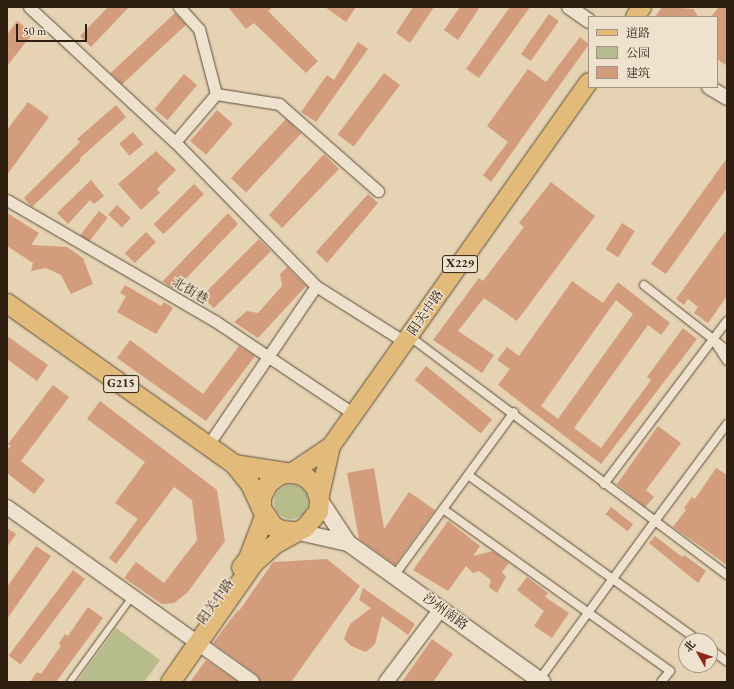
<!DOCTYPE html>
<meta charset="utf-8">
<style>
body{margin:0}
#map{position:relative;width:734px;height:689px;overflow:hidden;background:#e5d3b3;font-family:"EB Garamond","Noto Serif SC",serif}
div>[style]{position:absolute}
.green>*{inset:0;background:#b6bc8b}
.round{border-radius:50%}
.building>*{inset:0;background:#d39c7c;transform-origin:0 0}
.roads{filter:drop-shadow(0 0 1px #5c4c39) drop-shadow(0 0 1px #5c4c39)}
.service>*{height:5.5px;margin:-2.75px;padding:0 2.75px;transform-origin:2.75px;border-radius:2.75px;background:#eee2ce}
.pedestrian>*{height:8px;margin:-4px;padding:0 4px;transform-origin:4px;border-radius:4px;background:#eee2ce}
.minor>*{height:11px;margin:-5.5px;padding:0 5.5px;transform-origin:5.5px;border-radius:5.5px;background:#eee2ce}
.tertiary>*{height:14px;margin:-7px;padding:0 7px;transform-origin:7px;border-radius:7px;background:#eee2ce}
.secondary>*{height:16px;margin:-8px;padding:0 8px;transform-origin:8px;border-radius:8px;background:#eee2ce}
.primary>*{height:18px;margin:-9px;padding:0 9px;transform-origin:9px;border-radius:9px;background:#e2ba7a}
.trunk>*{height:19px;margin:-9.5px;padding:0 9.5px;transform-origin:9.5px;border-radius:9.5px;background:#e2ba7a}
span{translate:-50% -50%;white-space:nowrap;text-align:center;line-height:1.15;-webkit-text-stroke:3px #eee2ce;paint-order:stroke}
.shield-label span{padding:1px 3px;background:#eee2ce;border:1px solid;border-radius:3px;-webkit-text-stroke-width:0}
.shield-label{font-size:12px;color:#2f1f10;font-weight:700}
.street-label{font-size:13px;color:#2f1f10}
.frame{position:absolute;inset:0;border:8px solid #2f1f10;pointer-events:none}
.legend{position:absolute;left:588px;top:16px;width:130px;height:72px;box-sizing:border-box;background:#eee2ce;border:1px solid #a29482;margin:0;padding:5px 7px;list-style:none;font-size:12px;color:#2f1f10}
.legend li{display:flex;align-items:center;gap:8px;height:20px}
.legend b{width:20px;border:1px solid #a29482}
.north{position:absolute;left:678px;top:633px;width:40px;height:40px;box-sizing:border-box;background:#eee2ce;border:1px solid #a29482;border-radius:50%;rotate:309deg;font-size:11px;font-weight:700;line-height:16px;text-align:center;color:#2f1f10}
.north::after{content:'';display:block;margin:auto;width:14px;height:18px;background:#8f2418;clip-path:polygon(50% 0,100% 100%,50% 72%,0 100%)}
.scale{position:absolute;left:16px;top:24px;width:71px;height:18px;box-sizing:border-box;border:2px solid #2f1f10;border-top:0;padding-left:5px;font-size:12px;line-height:14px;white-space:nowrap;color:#2f1f10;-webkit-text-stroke:3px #eee2ce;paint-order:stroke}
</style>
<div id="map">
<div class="green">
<i class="round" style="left:274px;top:485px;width:34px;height:34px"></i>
<i style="clip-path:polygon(116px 628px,160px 660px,144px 682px,77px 682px)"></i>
</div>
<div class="building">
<i style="clip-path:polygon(108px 7px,129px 7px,91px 47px,80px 36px)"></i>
<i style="clip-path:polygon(228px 7px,273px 7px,268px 11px,318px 61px,306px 73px,254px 23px,246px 29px)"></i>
<i style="clip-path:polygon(325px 7px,356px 7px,346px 22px)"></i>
<i style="clip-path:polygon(413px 7px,434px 7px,410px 43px,396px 33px)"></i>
<i style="clip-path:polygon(460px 7px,480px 7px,458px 40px,444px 30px)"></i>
<i style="clip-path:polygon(510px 7px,530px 7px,479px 78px,466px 69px)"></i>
<i style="clip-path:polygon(662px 7px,694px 9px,698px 17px,655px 17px)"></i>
<i style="clip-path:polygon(719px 7px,727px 7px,727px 66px,717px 59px,717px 17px,711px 17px)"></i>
<i style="left:175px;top:13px;width:16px;height:88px;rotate:47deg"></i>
<i style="left:549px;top:14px;width:12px;height:49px;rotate:35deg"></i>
<i style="clip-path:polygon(17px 21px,33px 33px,7px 66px,7px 35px)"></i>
<i style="clip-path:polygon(580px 37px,589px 44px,491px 182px,483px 175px,508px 142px,487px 126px,528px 69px,546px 82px)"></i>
<i style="clip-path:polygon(358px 42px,368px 49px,316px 122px,301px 112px,327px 75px,334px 80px)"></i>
<i style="left:384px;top:73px;width:20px;height:77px;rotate:37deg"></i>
<i style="left:184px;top:74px;width:17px;height:46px;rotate:40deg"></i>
<i style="clip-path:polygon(28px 102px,49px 117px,7px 175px,7px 130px)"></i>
<i style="clip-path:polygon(116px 105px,126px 117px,79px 159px,81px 160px,32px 207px,24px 198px,80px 142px,77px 139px)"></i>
<i style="left:217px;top:110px;width:21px;height:41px;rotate:41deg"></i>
<i style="left:286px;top:119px;width:21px;height:81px;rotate:43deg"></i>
<i style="left:133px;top:132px;width:16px;height:18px;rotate:50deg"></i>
<i style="clip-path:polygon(156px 151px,176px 170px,157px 189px,160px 193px,141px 210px,118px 184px)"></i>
<i style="clip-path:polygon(324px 154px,339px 169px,282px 228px,269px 215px)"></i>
<i style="clip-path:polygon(727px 158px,727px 188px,666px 274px,651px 264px)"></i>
<i style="clip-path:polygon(91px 180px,104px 196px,94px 204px,90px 200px,68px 224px,57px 213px)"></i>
<i style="clip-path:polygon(551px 182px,595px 216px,517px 321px,484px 298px,458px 331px,494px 355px,482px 373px,433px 340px,479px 278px,483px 281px,524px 227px,519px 223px)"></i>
<i style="left:194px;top:184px;width:14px;height:57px;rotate:45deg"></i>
<i style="clip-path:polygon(368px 194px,378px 203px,327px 263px,316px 252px)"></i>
<i style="left:117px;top:205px;width:19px;height:13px;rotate:43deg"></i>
<i style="left:99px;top:211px;width:11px;height:31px;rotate:38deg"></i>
<i style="clip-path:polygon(7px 213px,39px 233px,31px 245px,67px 247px,83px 258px,93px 284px,71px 294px,61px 275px,46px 268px,31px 271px,33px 263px,7px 246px)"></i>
<i style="clip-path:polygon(228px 213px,238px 224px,175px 290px,166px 284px,163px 281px)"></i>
<i style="left:622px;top:223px;width:15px;height:31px;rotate:32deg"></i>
<i style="clip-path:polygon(727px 229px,727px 296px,708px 323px,694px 313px,698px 307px,688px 299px,684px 305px,676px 299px)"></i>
<i style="left:146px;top:232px;width:14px;height:30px;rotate:45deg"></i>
<i style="left:259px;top:239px;width:17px;height:81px;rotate:45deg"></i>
<i style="clip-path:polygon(287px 267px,306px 286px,258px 338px,234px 322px,247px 311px,258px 313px,282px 286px,280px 274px)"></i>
<i style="clip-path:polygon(evenodd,572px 281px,603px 303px,618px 282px,670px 323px,661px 335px,648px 325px,574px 428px,601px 448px,651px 380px,647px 377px,683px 328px,697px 339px,601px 464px,498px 385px,510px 369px,497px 360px,507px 347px,519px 356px,572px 281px,616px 300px,633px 314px,558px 419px,541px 406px,616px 300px)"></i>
<i style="clip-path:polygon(125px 285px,161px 306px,164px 302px,173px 308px,156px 334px,117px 312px,126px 296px,120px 293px)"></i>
<i style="clip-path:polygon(7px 336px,48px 365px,37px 381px,7px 359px)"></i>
<i style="clip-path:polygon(130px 340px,203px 394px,239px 346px,255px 356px,206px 421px,117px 358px)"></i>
<i style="left:426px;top:366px;width:85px;height:18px;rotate:39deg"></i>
<i style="clip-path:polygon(53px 385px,69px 397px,21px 461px,45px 480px,34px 494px,7px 473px,7px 450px,11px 446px,8px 444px)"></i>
<i style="clip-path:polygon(100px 401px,217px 490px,225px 541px,188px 592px,174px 603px,162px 604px,124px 578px,136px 562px,164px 583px,197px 540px,192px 500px,174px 487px,116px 564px,109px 558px,138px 519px,115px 503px,145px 462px,87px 419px)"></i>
<i style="clip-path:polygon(658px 426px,681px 443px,646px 490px,654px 497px,645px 507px,617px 484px)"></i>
<i style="clip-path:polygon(374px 468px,384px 529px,409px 492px,435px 510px,395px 565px,359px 539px,347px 473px)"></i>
<i style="clip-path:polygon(716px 468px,727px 475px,727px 565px,673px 527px,686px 510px,684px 508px,692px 497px,695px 499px)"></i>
<i style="left:611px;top:507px;width:28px;height:9px;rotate:38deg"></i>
<i style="clip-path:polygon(448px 521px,480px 546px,473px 556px,493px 551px,509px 563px,502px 572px,506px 577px,497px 593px,489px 587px,491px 580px,479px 571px,473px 573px,466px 566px,448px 591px,413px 570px)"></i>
<i style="clip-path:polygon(7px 528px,16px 534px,7px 547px)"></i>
<i style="clip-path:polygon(655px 536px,682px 557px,684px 555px,706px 571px,698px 583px,649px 543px)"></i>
<i style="clip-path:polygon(36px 546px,51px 556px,7px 619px,7px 587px)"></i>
<i style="clip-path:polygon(327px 559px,360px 586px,291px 682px,260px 682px,257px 675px,213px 643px,238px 610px,239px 611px,273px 562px)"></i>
<i style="left:73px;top:570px;width:15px;height:107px;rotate:37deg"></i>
<i style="clip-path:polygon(527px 577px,548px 593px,545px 597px,569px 613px,552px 638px,534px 626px,544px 611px,517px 590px)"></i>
<i style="clip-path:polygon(363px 588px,415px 624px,408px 635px,382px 616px,375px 644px,366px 652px,351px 646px,344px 639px,350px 624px,371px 608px,359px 600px)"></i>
<i style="clip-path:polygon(88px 607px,103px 618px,56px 682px,30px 682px,37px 672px,41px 674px,61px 646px,59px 643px,65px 634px,68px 636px)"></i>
<i style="clip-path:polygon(432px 639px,453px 654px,433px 682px,402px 682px)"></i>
<i style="clip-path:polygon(206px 660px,237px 681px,236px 682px,190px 682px)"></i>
</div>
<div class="roads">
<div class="service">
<i style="left:70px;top:682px;width:105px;rotate:-53.9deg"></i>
</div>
<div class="pedestrian">
<i style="left:644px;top:285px;width:105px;rotate:38.1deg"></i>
<i style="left:409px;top:336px;width:308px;rotate:36.9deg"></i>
<i style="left:655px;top:521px;width:121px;rotate:-53.4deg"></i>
<i style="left:716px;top:344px;width:20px;rotate:57deg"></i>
<i style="left:468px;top:475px;width:284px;rotate:35.7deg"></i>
<i style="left:604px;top:484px;width:204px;rotate:-53deg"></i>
<i style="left:443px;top:509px;width:279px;rotate:35.5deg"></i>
<i style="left:670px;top:671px;width:14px;rotate:129deg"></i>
<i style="left:394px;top:576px;width:203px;rotate:-53.8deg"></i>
<i style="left:710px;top:649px;width:21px;rotate:37deg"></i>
<i style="left:539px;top:680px;width:197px;rotate:-53.9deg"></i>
<i style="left:655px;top:521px;width:90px;rotate:36.9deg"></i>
</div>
<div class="minor">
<i style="left:29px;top:7px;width:199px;rotate:42.8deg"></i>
<i style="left:175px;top:142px;width:202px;rotate:45.6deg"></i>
<i style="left:316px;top:286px;width:105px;rotate:32.2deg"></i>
<i style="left:179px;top:7px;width:30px;rotate:48deg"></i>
<i style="left:199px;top:29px;width:67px;rotate:75.3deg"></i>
<i style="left:216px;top:94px;width:64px;rotate:9deg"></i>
<i style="left:279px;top:104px;width:132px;rotate:41.3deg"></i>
<i style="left:175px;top:142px;width:63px;rotate:-49.5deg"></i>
<i style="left:7px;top:200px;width:241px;rotate:30.2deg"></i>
<i style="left:215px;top:321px;width:167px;rotate:33.8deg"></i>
<i style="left:208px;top:445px;width:192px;rotate:-55.8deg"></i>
</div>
<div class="tertiary">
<i style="left:569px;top:7px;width:24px;rotate:35deg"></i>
<i style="left:709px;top:87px;width:21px;rotate:31deg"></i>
<i style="left:7px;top:507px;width:301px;rotate:35.5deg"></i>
<i style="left:386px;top:682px;width:91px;rotate:-53deg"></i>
</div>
<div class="secondary">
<i style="left:319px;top:499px;width:53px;rotate:56.6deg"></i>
<i style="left:348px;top:543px;width:239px;rotate:35.6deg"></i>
<i style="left:294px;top:531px;width:55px;rotate:12.5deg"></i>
</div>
<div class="primary">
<i style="left:635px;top:17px;width:12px;rotate:-55deg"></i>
<i style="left:291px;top:473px;width:48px;rotate:-34deg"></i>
<i style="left:319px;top:499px;width:54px;rotate:-77.2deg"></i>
<i style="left:331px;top:446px;width:446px;rotate:-54.7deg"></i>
</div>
<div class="trunk">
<i style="left:7px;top:303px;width:278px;rotate:35.3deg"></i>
<i style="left:234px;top:464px;width:26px;rotate:51deg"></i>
<i style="left:250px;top:484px;width:26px;rotate:65deg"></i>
<i style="left:289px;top:473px;width:9px;rotate:174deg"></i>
<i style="left:280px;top:474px;width:15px;rotate:143deg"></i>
<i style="left:268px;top:483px;width:16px;rotate:117deg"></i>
<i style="left:261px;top:497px;width:11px;rotate:90deg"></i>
<i style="left:261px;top:508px;width:22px;rotate:56deg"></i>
<i style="left:273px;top:526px;width:10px;rotate:24deg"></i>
<i style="left:282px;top:530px;width:12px;rotate:5deg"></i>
<i style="left:241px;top:567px;width:11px;rotate:-52deg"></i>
<i style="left:248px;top:558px;width:45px;rotate:-69.1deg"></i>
<i style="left:170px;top:682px;width:145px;rotate:-55.1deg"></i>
<i style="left:253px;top:563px;width:28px;rotate:-42deg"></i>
<i style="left:274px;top:544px;width:35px;rotate:-29deg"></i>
<i style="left:305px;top:527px;width:21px;rotate:-51deg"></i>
<i style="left:318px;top:511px;width:12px;rotate:-85deg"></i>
<i style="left:319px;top:499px;width:13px;rotate:-108deg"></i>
<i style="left:315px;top:487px;width:12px;rotate:-132deg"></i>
<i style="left:307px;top:478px;width:10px;rotate:-156deg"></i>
<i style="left:298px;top:474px;width:65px;rotate:-171.1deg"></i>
</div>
</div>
<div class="shield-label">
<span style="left:460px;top:264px">X229</span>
<span style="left:121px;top:384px">G215</span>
</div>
<div class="street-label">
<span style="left:190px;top:291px;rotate:30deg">北街巷</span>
<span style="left:426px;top:313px;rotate:-55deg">阳关中路</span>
<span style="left:216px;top:602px;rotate:-54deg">阳关中路</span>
<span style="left:445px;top:612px;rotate:36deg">沙州南路</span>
</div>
<div class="frame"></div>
<ul class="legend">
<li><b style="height:5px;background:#e2ba7a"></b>道路</li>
<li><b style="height:11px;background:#b6bc8b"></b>公园</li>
<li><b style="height:11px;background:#d39c7c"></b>建筑</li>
</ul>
<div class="north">北</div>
<div class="scale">50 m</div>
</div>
